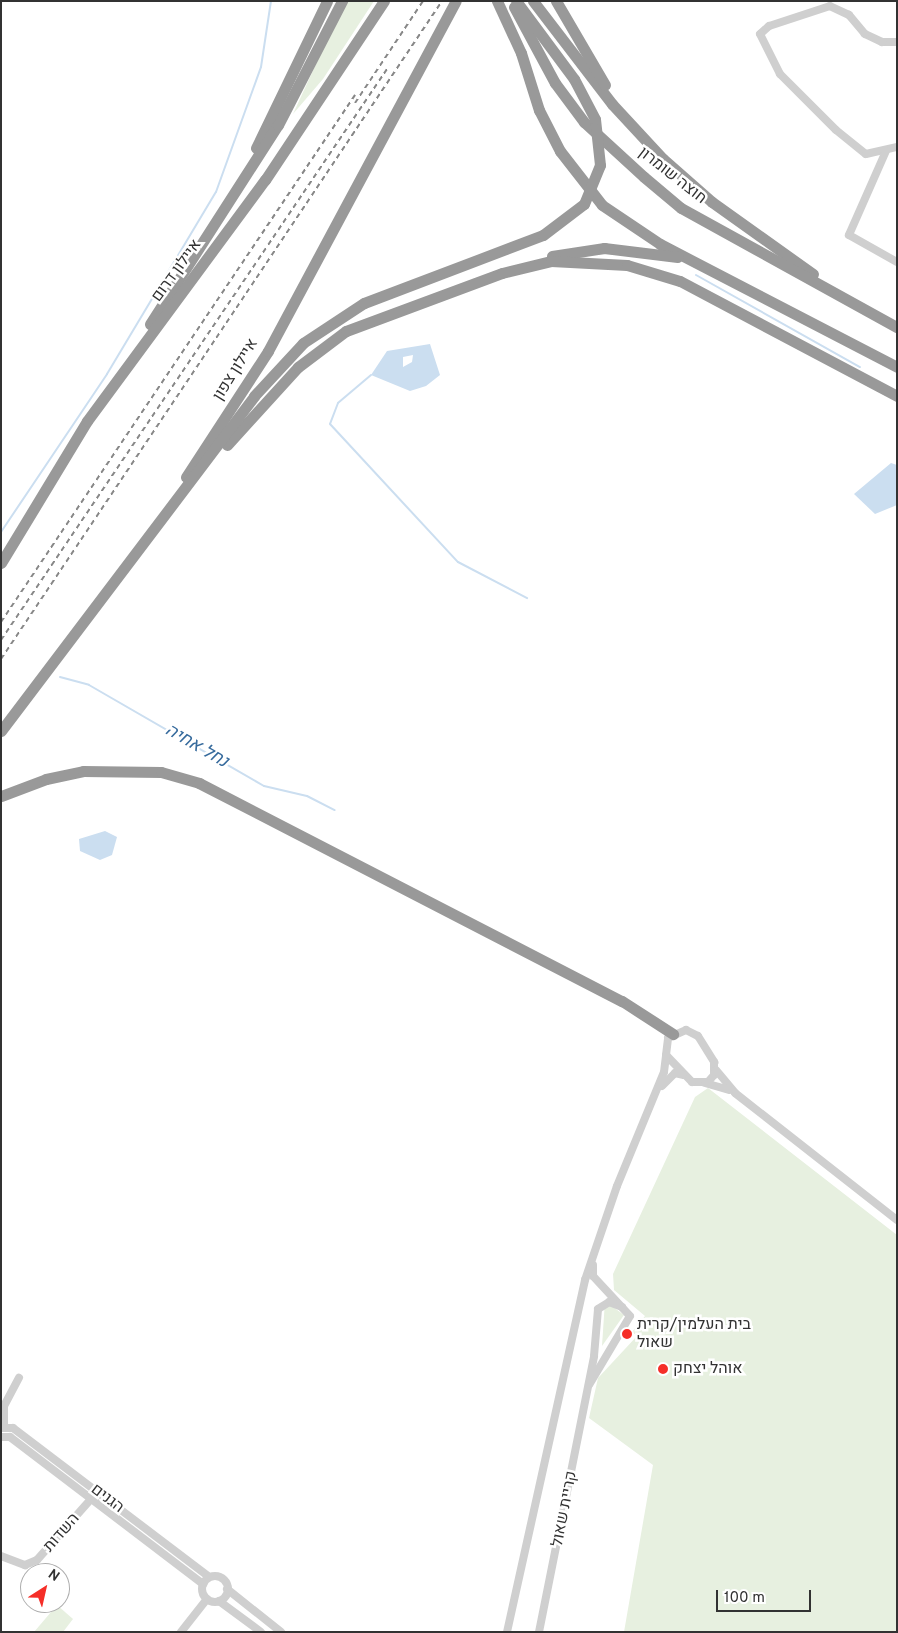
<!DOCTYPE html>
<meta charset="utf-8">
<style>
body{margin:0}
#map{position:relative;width:898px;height:1633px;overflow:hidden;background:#fff;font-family:Overpass,Heebo,sans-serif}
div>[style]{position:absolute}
.green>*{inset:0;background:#e7f0e0}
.water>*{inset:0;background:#cbdef0}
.stream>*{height:2px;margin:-1px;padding:0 1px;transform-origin:1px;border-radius:1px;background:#cbdef0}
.minor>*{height:8px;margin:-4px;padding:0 4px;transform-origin:4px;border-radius:4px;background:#cfcfcf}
.minor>.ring{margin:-4px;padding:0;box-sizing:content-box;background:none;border:8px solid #cfcfcf;border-radius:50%}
.highway>*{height:11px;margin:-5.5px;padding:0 5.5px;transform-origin:5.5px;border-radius:5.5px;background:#999}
.rail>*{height:2px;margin-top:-1px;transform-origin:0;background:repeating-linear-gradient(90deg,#878787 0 5px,transparent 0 9px)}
.dots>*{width:14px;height:14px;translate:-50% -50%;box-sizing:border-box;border:2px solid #fff;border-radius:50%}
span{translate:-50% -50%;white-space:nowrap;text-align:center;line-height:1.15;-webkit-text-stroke:5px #fff;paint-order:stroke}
.street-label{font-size:16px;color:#323232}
.poi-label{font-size:16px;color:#323232}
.left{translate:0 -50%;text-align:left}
.water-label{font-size:18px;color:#376b9d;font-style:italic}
.frame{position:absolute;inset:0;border:2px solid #323232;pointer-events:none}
.north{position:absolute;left:20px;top:1563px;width:50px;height:50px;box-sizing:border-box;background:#fff;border:1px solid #adadad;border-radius:50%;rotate:35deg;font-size:14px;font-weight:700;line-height:20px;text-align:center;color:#323232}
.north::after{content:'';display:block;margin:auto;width:18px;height:22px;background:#f52e28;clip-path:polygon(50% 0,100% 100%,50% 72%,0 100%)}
.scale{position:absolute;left:716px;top:1590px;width:95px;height:22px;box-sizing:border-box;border:2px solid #323232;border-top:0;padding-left:6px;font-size:15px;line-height:18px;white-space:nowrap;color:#323232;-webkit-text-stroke:4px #fff;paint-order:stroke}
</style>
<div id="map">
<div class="green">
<i style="clip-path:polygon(345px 1px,374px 1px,323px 79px,293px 114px)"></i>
<i style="clip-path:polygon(708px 1088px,897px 1235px,897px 1632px,624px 1632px,653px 1465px,589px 1418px,598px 1378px,637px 1336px,632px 1332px,645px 1316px,614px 1290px,613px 1274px,695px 1097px)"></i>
<i style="clip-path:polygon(605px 1301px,624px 1315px,602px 1346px)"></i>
<i style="clip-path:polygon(57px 1605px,73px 1619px,63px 1632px,34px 1632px)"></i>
</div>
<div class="water">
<i style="clip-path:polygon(evenodd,430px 344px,440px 375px,426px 386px,410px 391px,371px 375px,387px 351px,430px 344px,413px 355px,412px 362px,403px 367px,403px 357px,413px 355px)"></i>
<i style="clip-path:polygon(891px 463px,897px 465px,897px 505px,875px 514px,854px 494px)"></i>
<i style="clip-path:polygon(105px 831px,117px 837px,112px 855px,100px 860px,80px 851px,79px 839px)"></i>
</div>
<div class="stream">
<i style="left:696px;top:275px;width:188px;rotate:29.3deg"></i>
<i style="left:371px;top:375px;width:43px;rotate:139.7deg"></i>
<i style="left:338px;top:403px;width:22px;rotate:111deg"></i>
<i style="left:330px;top:424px;width:188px;rotate:47.2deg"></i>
<i style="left:458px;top:562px;width:78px;rotate:27.6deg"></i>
<i style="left:1px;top:532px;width:190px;rotate:-56.1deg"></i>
<i style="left:107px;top:374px;width:212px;rotate:-59.1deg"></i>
<i style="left:216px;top:192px;width:133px;rotate:-70.2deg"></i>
<i style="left:261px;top:67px;width:67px;rotate:-81.4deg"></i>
<i style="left:60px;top:677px;width:30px;rotate:15deg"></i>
<i style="left:89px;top:685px;width:202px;rotate:30deg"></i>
<i style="left:264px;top:786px;width:44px;rotate:13.1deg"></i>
<i style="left:307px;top:796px;width:31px;rotate:27deg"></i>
</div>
<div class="minor">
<i style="left:897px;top:42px;width:15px;rotate:180deg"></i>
<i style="left:882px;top:42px;width:19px;rotate:-155deg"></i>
<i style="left:865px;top:34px;width:25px;rotate:-130deg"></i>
<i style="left:849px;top:15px;width:21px;rotate:-155deg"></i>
<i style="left:830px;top:6px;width:64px;rotate:161.8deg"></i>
<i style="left:769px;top:26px;width:12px;rotate:138deg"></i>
<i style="left:760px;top:34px;width:45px;rotate:63.4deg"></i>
<i style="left:780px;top:74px;width:79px;rotate:45deg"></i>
<i style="left:836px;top:130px;width:38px;rotate:39deg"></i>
<i style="left:866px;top:154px;width:32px;rotate:-13deg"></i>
<i style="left:886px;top:151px;width:92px;rotate:113.8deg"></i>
<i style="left:849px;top:235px;width:55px;rotate:29.4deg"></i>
<i style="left:686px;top:1030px;width:13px;rotate:27deg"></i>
<i style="left:698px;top:1036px;width:31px;rotate:58deg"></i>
<i style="left:714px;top:1062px;width:13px;rotate:90deg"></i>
<i style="left:714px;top:1075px;width:9px;rotate:131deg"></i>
<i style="left:708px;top:1082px;width:16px;rotate:180deg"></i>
<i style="left:692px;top:1082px;width:37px;rotate:-134deg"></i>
<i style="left:666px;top:1055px;width:17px;rotate:-83deg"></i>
<i style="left:668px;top:1038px;width:20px;rotate:-24deg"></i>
<i style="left:716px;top:1070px;width:30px;rotate:50deg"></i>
<i style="left:735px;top:1093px;width:206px;rotate:38.1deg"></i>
<i style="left:705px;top:1083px;width:25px;rotate:16deg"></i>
<i style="left:662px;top:1086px;width:18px;rotate:-45deg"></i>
<i style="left:675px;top:1073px;width:8px;rotate:14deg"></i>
<i style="left:589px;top:1385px;width:80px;rotate:-59.3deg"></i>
<i style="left:630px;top:1316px;width:54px;rotate:-132.8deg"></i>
<i style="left:593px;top:1276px;width:11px;rotate:-90deg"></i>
<i style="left:1px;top:1428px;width:12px"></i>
<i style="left:13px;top:1428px;width:246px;rotate:37.2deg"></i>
<i style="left:4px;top:1428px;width:22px;rotate:-90deg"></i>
<i style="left:4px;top:1406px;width:32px;rotate:-62deg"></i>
<i style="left:1px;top:1437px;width:9px"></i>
<i style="left:10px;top:1437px;width:243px;rotate:37.3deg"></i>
<i style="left:1px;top:1556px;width:26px;rotate:21deg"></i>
<i style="left:25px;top:1565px;width:13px;rotate:-23deg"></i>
<i style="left:37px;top:1560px;width:81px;rotate:-48.5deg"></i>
<i class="ring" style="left:202px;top:1576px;width:18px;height:18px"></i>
<i style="left:227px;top:1589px;width:69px;rotate:38.5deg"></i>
<i style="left:219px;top:1601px;width:52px;rotate:36.4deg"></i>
<i style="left:181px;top:1632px;width:42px;rotate:-51.8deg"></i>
<i style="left:507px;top:1632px;width:361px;rotate:-77.5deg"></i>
<i style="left:585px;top:1280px;width:99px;rotate:-71.2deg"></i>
<i style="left:617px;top:1186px;width:123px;rotate:-67.6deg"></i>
<i style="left:664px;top:1072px;width:17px;rotate:-83deg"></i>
<i style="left:539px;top:1632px;width:281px;rotate:-78.7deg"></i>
<i style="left:594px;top:1356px;width:47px;rotate:-85.1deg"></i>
<i style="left:598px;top:1309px;width:13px;rotate:-32deg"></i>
<i style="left:609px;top:1302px;width:14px;rotate:21deg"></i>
</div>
<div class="highway">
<i style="left:497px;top:1px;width:57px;rotate:65.2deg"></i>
<i style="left:521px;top:53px;width:60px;rotate:72.5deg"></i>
<i style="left:539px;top:110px;width:46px;rotate:62.9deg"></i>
<i style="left:560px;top:151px;width:68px;rotate:52.1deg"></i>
<i style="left:602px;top:205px;width:70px;rotate:33.9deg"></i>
<i style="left:660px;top:244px;width:267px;rotate:27.4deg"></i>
<i style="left:533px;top:1px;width:130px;rotate:52.5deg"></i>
<i style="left:612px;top:104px;width:75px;rotate:47.2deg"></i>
<i style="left:663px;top:159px;width:65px;rotate:41.3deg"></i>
<i style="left:712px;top:202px;width:124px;rotate:35.5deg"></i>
<i style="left:556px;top:1px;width:97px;rotate:59.7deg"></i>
<i style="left:514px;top:7px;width:86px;rotate:61.7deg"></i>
<i style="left:555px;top:83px;width:49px;rotate:53.4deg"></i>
<i style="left:584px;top:122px;width:81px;rotate:42.5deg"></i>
<i style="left:644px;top:177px;width:48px;rotate:40deg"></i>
<i style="left:681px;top:208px;width:247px;rotate:28.9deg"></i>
<i style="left:256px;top:148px;width:163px;rotate:-64.2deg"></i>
<i style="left:552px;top:256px;width:53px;rotate:-8.7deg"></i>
<i style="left:604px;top:248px;width:74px;rotate:7deg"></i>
<i style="left:150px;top:324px;width:237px;rotate:-57.3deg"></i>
<i style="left:278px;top:125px;width:140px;rotate:-62.7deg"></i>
<i style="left:227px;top:445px;width:105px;rotate:-47.7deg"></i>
<i style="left:298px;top:367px;width:60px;rotate:-36.9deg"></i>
<i style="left:346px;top:331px;width:166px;rotate:-20.4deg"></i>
<i style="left:502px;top:273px;width:50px;rotate:-13.8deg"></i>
<i style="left:551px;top:261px;width:76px;rotate:3deg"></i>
<i style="left:627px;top:265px;width:55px;rotate:16.8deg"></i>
<i style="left:680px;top:281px;width:246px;rotate:27.9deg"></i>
<i style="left:186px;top:477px;width:150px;rotate:-56.9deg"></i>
<i style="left:268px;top:351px;width:397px;rotate:-61.8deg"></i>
<i style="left:1px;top:563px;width:166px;rotate:-58.8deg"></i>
<i style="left:87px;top:421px;width:300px;rotate:-53.6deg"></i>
<i style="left:265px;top:180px;width:215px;rotate:-56.4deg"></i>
<i style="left:1px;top:731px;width:420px;rotate:-52.9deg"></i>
<i style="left:254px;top:396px;width:72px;rotate:-47.2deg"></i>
<i style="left:303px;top:343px;width:73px;rotate:-33.3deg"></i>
<i style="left:364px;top:303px;width:191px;rotate:-20.8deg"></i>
<i style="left:543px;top:235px;width:51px;rotate:-37.1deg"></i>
<i style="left:584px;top:204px;width:42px;rotate:-67.7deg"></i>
<i style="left:600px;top:165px;width:46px;rotate:-96.2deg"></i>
<i style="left:595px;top:119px;width:45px;rotate:-117.7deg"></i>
<i style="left:574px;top:79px;width:97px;rotate:-126.6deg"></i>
<i style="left:1px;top:796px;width:48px;rotate:-20.7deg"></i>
<i style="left:46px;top:779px;width:38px;rotate:-12deg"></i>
<i style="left:83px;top:771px;width:78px;rotate:0.7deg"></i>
<i style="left:161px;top:772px;width:40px;rotate:16deg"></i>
<i style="left:199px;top:783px;width:476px;rotate:27.3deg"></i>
<i style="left:622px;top:1001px;width:61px;rotate:32.9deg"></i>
</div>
<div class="rail">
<i style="left:355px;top:103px;width:123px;rotate:-56.3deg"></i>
<i style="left:1px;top:622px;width:635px;rotate:-56.11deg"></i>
<i style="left:1px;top:640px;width:693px;rotate:-55.94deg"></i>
<i style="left:1px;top:659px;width:792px;rotate:-56.17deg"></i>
</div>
<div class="dots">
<i style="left:627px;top:1334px;background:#f52e28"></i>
<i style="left:663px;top:1369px;background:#f52e28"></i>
</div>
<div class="street-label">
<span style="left:672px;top:176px;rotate:38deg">חוצה שומרון</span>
<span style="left:177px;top:271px;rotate:-54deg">איילון דרום</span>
<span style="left:236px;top:370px;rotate:-58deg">איילון צפון</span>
<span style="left:107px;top:1499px;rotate:37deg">הגנים</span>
<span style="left:565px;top:1509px;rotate:-79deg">קריית שאול</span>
<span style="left:62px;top:1533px;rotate:-49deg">השדות</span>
</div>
<div class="poi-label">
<span class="left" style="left:637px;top:1334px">בית העלמין/קרית<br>שאול</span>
<span class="left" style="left:673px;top:1369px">אוהל יצחק</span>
</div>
<div class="water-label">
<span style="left:196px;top:747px;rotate:30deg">נחל אחיה</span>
</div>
<div class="frame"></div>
<div class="north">N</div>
<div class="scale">100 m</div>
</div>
